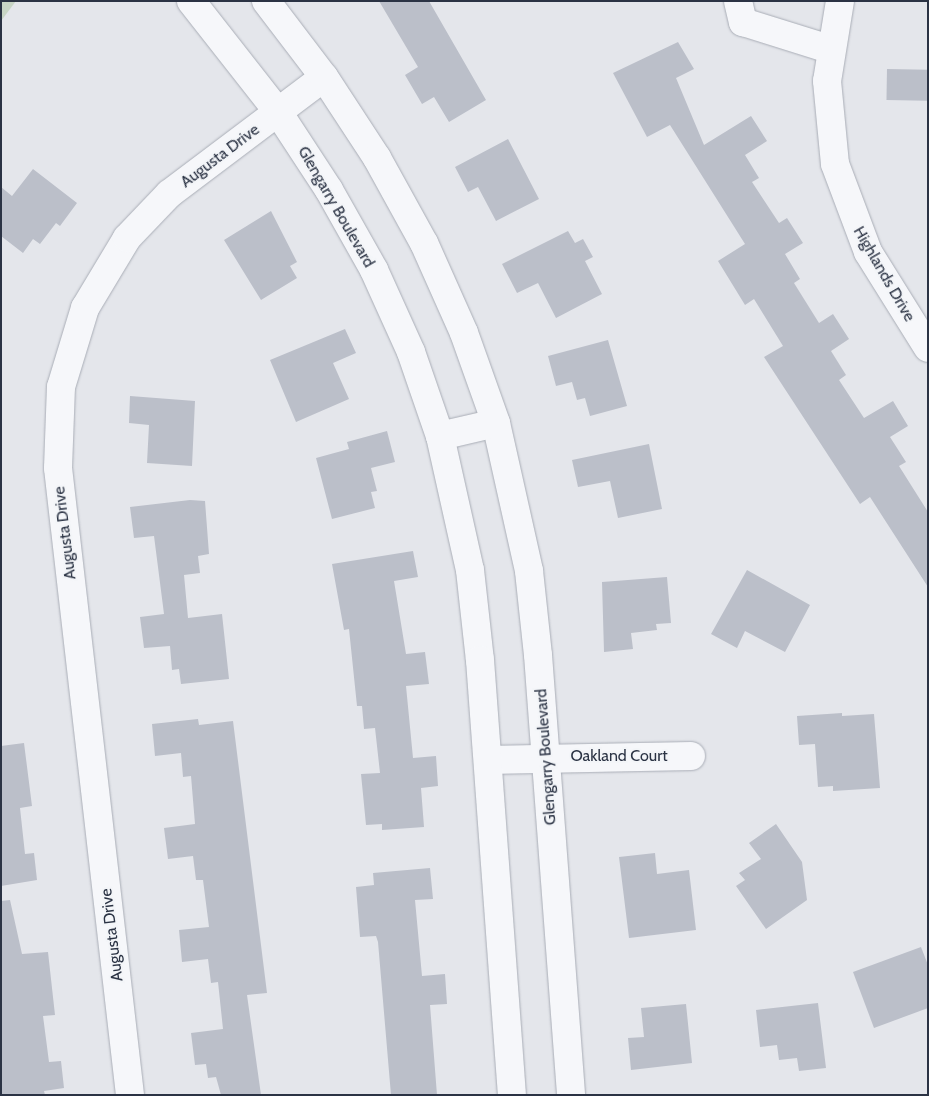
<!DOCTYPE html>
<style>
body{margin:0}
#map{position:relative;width:929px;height:1096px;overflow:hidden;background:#e4e6eb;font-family:Cabin,sans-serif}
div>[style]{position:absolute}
.green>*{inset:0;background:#c8d5c5}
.building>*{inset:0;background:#bbbfc9;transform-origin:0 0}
.roads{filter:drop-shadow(0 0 1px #a9adb6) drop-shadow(0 0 1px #a9adb6)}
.minor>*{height:28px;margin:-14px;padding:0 14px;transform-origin:14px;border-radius:14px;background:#f6f7fa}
.tertiary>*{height:28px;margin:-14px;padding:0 14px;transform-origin:14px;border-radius:14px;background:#f6f7fa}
span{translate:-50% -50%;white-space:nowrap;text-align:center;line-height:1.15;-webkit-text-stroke:4px #f3f5f8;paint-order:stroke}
.street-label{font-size:16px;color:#2b3344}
.frame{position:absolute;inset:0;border:2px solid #2b3344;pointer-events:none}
</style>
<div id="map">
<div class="green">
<i style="clip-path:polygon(1px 1px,16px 1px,1px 21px)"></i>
</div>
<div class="building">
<i style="clip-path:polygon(379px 1px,429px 1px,486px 100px,449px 122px,434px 97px,422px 104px,405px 75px,418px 67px)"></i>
<i style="clip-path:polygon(678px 42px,694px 69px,676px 78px,704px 145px,751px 116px,767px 141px,745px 155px,759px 178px,752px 182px,779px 223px,787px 218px,803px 243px,785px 254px,800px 279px,794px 283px,819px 323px,833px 314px,849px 339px,831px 351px,846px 375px,839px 380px,864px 418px,893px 401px,908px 426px,890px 437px,906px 462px,899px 466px,928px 512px,928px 587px,870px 497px,860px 504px,764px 357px,783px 346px,754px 299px,745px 305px,718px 261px,745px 244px,670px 125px,647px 137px,613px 73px)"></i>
<i style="left:887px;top:69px;width:41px;height:31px;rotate:1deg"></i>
<i style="clip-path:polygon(508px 139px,539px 199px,496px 221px,478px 187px,468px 192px,455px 167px)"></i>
<i style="clip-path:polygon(33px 169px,77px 203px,60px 226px,56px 223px,40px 244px,33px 239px,23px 253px,1px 236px,1px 187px,12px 196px)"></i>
<i style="clip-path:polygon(271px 211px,297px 262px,290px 266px,297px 278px,261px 300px,224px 240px)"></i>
<i style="clip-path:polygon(568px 231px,575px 243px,583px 239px,593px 257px,585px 261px,602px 294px,556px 318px,538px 283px,517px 293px,502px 264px)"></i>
<i style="clip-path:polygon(345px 329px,356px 353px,333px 363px,349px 399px,296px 422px,270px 360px)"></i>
<i style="clip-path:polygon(608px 340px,627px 406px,590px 416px,585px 398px,577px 400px,572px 382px,556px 386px,548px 356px)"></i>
<i style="clip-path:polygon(130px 396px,195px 401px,192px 466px,147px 463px,149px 425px,129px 423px)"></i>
<i style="clip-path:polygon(387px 431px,395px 462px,371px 468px,377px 491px,371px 492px,375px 508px,332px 519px,316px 458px,349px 449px,347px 442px)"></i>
<i style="clip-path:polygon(649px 444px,662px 509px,618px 518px,610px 481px,578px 487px,572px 460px)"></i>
<i style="clip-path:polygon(190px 500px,205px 501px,209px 554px,198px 556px,200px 573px,184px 575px,188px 618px,222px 614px,229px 679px,181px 684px,179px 669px,172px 670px,170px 646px,144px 648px,140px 617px,164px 614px,154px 536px,134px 538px,130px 507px)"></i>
<i style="clip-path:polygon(413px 551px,418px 577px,394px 581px,406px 654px,425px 652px,429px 684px,406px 686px,413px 758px,436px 756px,438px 786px,421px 788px,424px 827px,382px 830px,382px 824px,366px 825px,361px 774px,380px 773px,375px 728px,364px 729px,362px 706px,357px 706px,349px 629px,344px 630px,332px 564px)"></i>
<i style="clip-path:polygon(747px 570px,810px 605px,785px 652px,745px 631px,737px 648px,711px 634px)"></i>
<i style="clip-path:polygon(667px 577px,671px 623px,656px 624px,657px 630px,631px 633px,633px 649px,604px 652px,602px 582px)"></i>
<i style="clip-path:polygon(842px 713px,842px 716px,874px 714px,880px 788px,833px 791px,833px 786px,818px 787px,815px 744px,799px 745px,797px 716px)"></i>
<i style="clip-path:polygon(198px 719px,199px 725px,233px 721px,267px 993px,247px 995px,261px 1095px,221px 1095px,216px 1077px,208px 1078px,206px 1064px,195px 1065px,191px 1033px,223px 1029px,218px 982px,211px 983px,208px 959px,182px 962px,179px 930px,209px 927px,203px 880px,196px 880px,193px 856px,168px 859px,164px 828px,195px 824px,191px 776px,183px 777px,181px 753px,155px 756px,152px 724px)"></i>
<i style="clip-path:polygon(24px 743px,32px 806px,20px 808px,25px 854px,34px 853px,37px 880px,1px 886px,1px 746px)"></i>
<i style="clip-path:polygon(776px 824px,802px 862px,807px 900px,766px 929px,736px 886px,745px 880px,739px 873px,761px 859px,749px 843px)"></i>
<i style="clip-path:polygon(655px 853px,657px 874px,689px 870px,696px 930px,629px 938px,619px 857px)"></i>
<i style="clip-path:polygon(430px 868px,433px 899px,415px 900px,422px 976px,445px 974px,447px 1004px,430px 1005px,437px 1095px,391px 1095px,378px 942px,376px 936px,360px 937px,356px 887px,374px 885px,373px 873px)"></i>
<i style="clip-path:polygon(10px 900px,22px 954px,48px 952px,55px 1015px,43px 1016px,49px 1062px,61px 1061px,64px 1088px,44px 1091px,45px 1095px,1px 1095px,1px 901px)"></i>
<i style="clip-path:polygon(921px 947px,928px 965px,928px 1008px,874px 1028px,853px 972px)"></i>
<i style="clip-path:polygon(818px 1003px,826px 1068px,799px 1071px,797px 1058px,779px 1060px,777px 1045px,760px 1047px,756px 1010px)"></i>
<i style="clip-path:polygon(686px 1004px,692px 1063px,631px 1070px,628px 1038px,644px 1037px,641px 1008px)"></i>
</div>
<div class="roads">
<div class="minor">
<i style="left:738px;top:1px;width:22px;rotate:77deg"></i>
<i style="left:743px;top:22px;width:90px;rotate:17.4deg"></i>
<i style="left:840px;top:1px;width:81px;rotate:99.2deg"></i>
<i style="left:827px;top:81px;width:83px;rotate:84.5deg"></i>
<i style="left:835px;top:164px;width:94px;rotate:69.4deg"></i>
<i style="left:868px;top:252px;width:113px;rotate:58deg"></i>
<i style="left:488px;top:760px;width:203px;rotate:-1.1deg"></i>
<i style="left:130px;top:1095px;width:631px;rotate:-96.55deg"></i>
<i style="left:58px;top:468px;width:81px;rotate:-87.9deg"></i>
<i style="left:61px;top:387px;width:83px;rotate:-73.1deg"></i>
<i style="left:85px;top:308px;width:82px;rotate:-59deg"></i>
<i style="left:127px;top:238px;width:61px;rotate:-46.3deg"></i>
<i style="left:169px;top:194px;width:194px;rotate:-37deg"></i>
</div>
<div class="tertiary">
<i style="left:191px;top:1px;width:141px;rotate:51.9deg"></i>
<i style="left:278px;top:112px;width:93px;rotate:56.8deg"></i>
<i style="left:329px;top:190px;width:92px;rotate:60.6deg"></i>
<i style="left:374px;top:270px;width:90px;rotate:65.7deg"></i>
<i style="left:411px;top:352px;width:89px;rotate:71deg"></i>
<i style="left:440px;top:436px;width:137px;rotate:77.4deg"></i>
<i style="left:470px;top:570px;width:91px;rotate:83.7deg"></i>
<i style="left:480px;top:660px;width:436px;rotate:85.8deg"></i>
<i style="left:266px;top:1px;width:96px;rotate:52.7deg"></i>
<i style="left:324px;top:77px;width:97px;rotate:56.8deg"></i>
<i style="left:377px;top:158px;width:97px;rotate:61.1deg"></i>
<i style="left:424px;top:243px;width:98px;rotate:66deg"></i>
<i style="left:464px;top:333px;width:96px;rotate:70.4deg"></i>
<i style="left:496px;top:423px;width:152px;rotate:77.4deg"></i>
<i style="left:529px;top:571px;width:84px;rotate:83.9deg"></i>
<i style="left:538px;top:655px;width:441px;rotate:85.7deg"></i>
<i style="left:440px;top:436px;width:57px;rotate:-13.1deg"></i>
</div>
</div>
<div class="street-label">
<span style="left:220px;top:156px;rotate:-37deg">Augusta Drive</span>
<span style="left:336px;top:207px;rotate:60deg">Glengarry Boulevard</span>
<span style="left:884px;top:274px;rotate:60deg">Highlands Drive</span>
<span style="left:65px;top:533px;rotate:-97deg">Augusta Drive</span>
<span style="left:619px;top:756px">Oakland Court</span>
<span style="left:546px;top:757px;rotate:-94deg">Glengarry Boulevard</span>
<span style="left:112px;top:935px;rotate:-97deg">Augusta Drive</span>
</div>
<div class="frame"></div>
</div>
